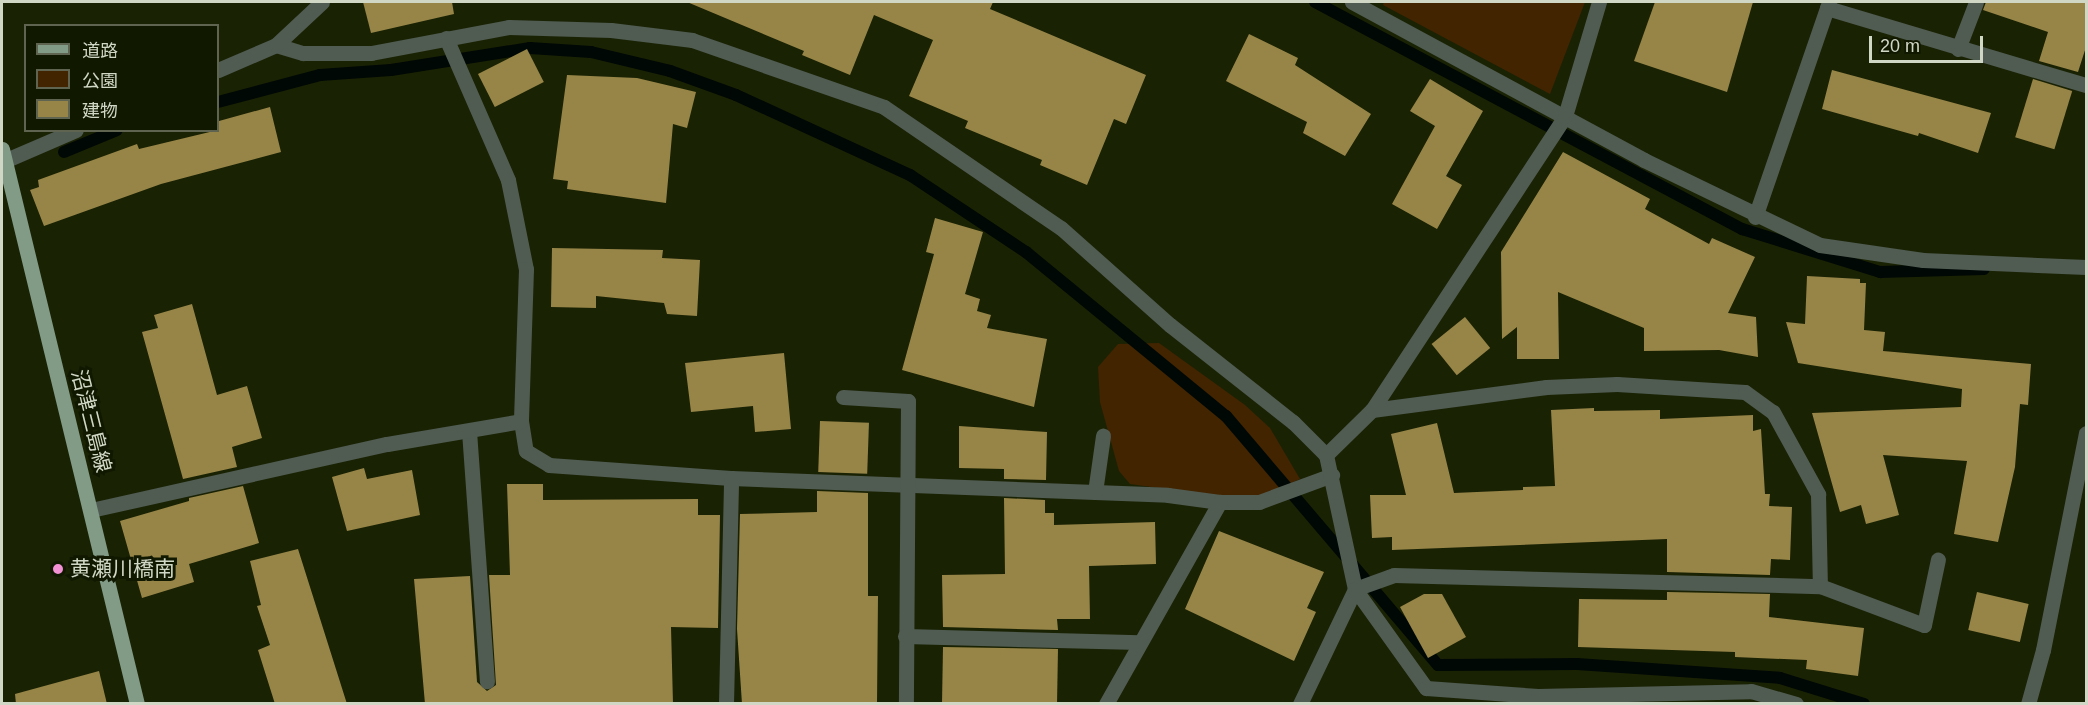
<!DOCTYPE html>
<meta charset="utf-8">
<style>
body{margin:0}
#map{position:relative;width:2088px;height:705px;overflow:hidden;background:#1a2204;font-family:Arial,"Noto Sans JP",sans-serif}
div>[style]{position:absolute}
.green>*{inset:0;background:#422401}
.stream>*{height:12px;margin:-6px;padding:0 6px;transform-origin:6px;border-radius:6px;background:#000805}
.building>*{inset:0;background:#978548;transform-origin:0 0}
.minor>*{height:15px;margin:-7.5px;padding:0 7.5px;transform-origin:7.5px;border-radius:7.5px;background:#505c52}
.major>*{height:15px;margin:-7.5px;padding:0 7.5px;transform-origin:7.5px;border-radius:7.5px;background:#819b86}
.dots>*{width:16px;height:16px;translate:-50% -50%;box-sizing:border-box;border:3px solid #111800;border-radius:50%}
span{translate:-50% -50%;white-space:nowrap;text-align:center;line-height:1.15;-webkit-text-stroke:6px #111800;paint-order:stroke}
.street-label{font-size:21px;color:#d1d7c5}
.poi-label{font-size:21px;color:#d1d7c5}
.left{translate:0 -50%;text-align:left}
.frame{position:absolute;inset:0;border:3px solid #d1d7c5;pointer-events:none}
.legend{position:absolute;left:24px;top:24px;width:195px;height:108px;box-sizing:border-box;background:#111800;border:2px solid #5e644f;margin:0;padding:8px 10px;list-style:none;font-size:18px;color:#d1d7c5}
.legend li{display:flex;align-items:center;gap:12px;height:30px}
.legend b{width:30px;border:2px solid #5e644f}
.scale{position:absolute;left:1869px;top:36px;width:114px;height:27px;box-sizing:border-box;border:3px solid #d1d7c5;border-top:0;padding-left:8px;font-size:18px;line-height:21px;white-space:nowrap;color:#d1d7c5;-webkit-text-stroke:4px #111800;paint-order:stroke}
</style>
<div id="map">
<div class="green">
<i style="clip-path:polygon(1384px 2px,1585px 2px,1550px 94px,1383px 5px)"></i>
<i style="clip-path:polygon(1159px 343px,1245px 405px,1270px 428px,1300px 479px,1252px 501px,1130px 484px,1119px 471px,1100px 402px,1098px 367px,1118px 344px)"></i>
</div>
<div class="stream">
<i style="left:1315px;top:2px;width:484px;rotate:28deg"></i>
<i style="left:1742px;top:229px;width:145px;rotate:17.3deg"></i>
<i style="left:1880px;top:272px;width:104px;rotate:-1.7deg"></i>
<i style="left:218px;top:102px;width:106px;rotate:-14.8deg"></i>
<i style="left:320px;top:75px;width:71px;rotate:-4deg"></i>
<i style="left:391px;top:70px;width:141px;rotate:-9deg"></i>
<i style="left:530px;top:48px;width:61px;rotate:3.8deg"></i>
<i style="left:591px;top:52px;width:81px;rotate:13.5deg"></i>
<i style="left:670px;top:71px;width:70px;rotate:20deg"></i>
<i style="left:736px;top:95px;width:192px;rotate:24.7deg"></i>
<i style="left:910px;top:175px;width:139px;rotate:33.6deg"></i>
<i style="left:1026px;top:252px;width:259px;rotate:39.4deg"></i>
<i style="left:1226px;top:416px;width:327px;rotate:49.6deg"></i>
<i style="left:1438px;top:665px;width:139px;rotate:-0.4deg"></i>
<i style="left:1577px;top:664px;width:203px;rotate:3.9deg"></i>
<i style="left:1780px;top:678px;width:88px;rotate:17.2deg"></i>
<i style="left:64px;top:152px;width:57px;rotate:-22.5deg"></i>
</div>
<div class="building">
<i style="clip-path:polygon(363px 2px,452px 2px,454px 14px,371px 33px)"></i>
<i style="clip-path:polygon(687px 2px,993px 2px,990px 9px,1146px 75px,1126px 124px,1114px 119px,1087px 185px,1040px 165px,1042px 160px,965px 128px,968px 121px,909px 96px,933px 40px,874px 15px,850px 75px,802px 55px,804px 51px)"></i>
<i style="clip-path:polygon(1655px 2px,1753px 2px,1727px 92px,1634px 61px)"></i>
<i style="clip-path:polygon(1986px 2px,2086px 2px,2086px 47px,2078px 72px,2039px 61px,2048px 32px,1983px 10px)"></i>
<i style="clip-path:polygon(1249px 34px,1298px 58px,1295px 65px,1371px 114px,1345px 156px,1303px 133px,1307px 122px,1226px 81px)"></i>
<i style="left:527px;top:49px;width:37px;height:55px;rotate:63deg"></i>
<i style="clip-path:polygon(1832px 70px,1991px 113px,1978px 153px,1919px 133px,1918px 136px,1822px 109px)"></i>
<i style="clip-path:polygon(567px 75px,637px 78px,696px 92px,687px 128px,673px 124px,666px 203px,567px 189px,568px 181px,553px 179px)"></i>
<i style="clip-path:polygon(1430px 79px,1483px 111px,1446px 176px,1462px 185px,1437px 229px,1392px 204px,1435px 126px,1410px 111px)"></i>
<i style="left:2033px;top:79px;width:41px;height:61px;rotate:17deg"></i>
<i style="clip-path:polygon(270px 107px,281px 152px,161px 184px,44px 226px,30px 190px,39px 187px,38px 180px,137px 144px,139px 149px,218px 130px,219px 121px)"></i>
<i style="clip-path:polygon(1563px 152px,1650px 199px,1645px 209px,1709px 244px,1712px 238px,1755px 257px,1728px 313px,1756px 317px,1758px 357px,1719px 350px,1644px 351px,1644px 328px,1558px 292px,1559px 359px,1517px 359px,1517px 327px,1502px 339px,1501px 252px)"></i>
<i style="clip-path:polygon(935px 218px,983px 232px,965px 294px,980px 299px,977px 311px,991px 315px,987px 328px,1047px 339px,1034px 407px,902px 370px,934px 254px,926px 252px)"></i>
<i style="clip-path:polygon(552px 248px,663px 250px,662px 258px,700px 260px,697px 316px,667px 314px,664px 303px,596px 296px,596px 308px,551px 307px)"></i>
<i style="clip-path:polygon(1807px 276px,1860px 279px,1860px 283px,1866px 283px,1864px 330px,1885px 332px,1883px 351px,2031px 364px,2028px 405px,2020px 404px,2015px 467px,1998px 542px,1954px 534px,1967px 461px,1883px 455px,1899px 515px,1866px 524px,1861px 505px,1840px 512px,1812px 413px,1961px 407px,1962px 389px,1798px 363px,1786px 322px,1805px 324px)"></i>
<i style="clip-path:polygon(192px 304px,217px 395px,247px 386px,262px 438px,232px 447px,237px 467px,183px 479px,142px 332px,158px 328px,154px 315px)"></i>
<i style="left:1465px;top:317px;width:40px;height:43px;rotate:51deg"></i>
<i style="clip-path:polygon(784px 353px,791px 429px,755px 432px,753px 406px,691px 412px,685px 363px)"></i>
<i style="clip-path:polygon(1594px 408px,1594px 411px,1660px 410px,1660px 419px,1753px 415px,1753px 431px,1761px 429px,1765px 494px,1770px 494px,1769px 506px,1792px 507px,1790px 560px,1771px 559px,1770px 575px,1667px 572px,1667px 539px,1392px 550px,1392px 537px,1372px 538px,1370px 495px,1406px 495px,1391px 434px,1437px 423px,1454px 493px,1523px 490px,1523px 487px,1555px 486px,1551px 410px)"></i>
<i style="left:820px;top:421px;width:49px;height:51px;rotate:2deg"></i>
<i style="clip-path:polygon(959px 426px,1047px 432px,1046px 480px,1004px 479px,1004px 469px,959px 468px)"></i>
<i style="clip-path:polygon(364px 468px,367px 479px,412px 470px,420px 515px,347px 531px,332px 477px)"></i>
<i style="clip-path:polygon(507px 484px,543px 484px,543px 500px,698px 499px,698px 515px,720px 515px,718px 628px,671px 627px,673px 704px,425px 704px,414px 579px,470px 576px,477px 682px,487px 691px,496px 685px,489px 575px,510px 575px)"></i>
<i style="clip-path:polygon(243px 486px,259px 543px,189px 564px,194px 582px,142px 598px,120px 521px,189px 501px,189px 498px)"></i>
<i style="clip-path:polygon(817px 491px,868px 493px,868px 596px,878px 596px,877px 704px,742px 704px,737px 629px,740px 514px,817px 512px)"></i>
<i style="clip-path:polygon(1004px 498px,1045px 500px,1045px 513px,1054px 513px,1054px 525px,1155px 522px,1156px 564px,1089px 566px,1090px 619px,1057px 619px,1058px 630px,943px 627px,942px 575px,1005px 574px)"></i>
<i style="clip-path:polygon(1219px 531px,1324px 572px,1307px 608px,1316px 612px,1294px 661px,1185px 609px)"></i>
<i style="clip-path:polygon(298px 549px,347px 704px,275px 704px,258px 650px,270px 645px,257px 606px,261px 605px,250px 561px)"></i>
<i style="clip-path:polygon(1667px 592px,1770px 594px,1769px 617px,1864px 628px,1858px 676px,1806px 669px,1807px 660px,1735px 657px,1735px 652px,1578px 647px,1579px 599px,1667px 600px)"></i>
<i style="left:1977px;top:592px;width:53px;height:39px;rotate:13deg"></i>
<i style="clip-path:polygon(1424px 594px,1442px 594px,1466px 637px,1428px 658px,1400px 607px)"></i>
<i style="left:943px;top:647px;width:115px;height:57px;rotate:1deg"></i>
<i style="clip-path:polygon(99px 671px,107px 704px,16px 704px,15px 694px)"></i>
</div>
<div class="minor">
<i style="left:1352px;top:2px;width:332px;rotate:28.4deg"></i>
<i style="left:1644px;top:160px;width:195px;rotate:25.8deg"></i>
<i style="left:1820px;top:245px;width:104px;rotate:8.3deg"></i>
<i style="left:1923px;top:260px;width:163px;rotate:2.5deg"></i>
<i style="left:1827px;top:8px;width:270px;rotate:16.6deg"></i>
<i style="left:446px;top:38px;width:155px;rotate:66.4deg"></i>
<i style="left:508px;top:180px;width:91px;rotate:78.6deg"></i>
<i style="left:526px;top:269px;width:152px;rotate:91.9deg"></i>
<i style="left:521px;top:421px;width:30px;rotate:81deg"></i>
<i style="left:526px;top:451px;width:27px;rotate:31deg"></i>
<i style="left:549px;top:465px;width:182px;rotate:4.1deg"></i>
<i style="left:731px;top:478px;width:437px;rotate:2.2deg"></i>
<i style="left:1168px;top:495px;width:52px;rotate:7.7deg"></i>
<i style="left:1220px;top:502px;width:39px"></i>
<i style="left:1259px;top:502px;width:78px;rotate:-20.3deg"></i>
<i style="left:276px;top:45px;width:28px;rotate:17deg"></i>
<i style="left:303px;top:53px;width:68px"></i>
<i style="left:371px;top:53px;width:140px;rotate:-10.7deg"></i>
<i style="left:509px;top:27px;width:102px;rotate:1.7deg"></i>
<i style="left:611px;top:30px;width:82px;rotate:7deg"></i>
<i style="left:692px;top:40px;width:203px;rotate:19.2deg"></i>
<i style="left:884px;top:107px;width:214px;rotate:34.4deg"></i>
<i style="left:1061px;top:228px;width:146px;rotate:41.7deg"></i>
<i style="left:1170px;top:325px;width:157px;rotate:38.3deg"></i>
<i style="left:1293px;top:422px;width:47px;rotate:45deg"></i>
<i style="left:1326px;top:455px;width:137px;rotate:77.8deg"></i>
<i style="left:1355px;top:589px;width:122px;rotate:54.4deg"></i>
<i style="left:1426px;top:688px;width:112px;rotate:4.1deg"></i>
<i style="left:1538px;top:696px;width:213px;rotate:-1.3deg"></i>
<i style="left:1751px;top:691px;width:47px;rotate:16.1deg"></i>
<i style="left:1958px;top:49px;width:50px;rotate:-69deg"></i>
<i style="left:218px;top:70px;width:63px;rotate:-23.3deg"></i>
<i style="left:276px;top:45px;width:63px;rotate:-43.1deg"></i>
<i style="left:4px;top:161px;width:78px;rotate:-23.3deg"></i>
<i style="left:1755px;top:217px;width:227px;rotate:-71deg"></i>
<i style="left:843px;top:397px;width:65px;rotate:3.5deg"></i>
<i style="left:908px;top:401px;width:303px;rotate:90.4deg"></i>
<i style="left:1372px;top:410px;width:176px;rotate:-7.5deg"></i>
<i style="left:1546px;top:387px;width:71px;rotate:-2.4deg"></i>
<i style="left:1617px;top:384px;width:128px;rotate:3.6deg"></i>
<i style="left:1745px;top:392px;width:34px;rotate:36deg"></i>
<i style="left:1773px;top:412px;width:94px;rotate:61.2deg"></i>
<i style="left:1818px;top:494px;width:92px;rotate:88.8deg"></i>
<i style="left:469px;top:431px;width:251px;rotate:85.9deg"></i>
<i style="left:1326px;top:455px;width:64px;rotate:-44.4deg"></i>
<i style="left:1372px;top:410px;width:352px;rotate:-56.7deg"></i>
<i style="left:1565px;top:116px;width:119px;rotate:-73.4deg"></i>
<i style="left:1095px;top:492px;width:57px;rotate:-81.9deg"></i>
<i style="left:91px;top:510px;width:303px;rotate:-12.6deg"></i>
<i style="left:387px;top:444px;width:136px;rotate:-9.7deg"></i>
<i style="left:905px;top:636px;width:234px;rotate:1.5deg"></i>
<i style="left:726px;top:704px;width:226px;rotate:-88.7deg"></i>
<i style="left:1106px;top:704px;width:232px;rotate:-60.6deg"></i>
<i style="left:1300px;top:704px;width:127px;rotate:-64.4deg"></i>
<i style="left:1355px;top:589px;width:41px;rotate:-19.7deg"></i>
<i style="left:1394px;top:575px;width:426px;rotate:1.5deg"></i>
<i style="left:1820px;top:586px;width:111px;rotate:20.6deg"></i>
<i style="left:1924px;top:625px;width:67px;rotate:-78deg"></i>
<i style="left:2028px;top:704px;width:56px;rotate:-74.5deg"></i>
<i style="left:2043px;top:650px;width:221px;rotate:-78.8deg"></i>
</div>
<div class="major">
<i style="left:2px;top:149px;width:571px;rotate:76.33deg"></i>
</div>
<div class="dots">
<i style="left:58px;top:569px;background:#f391d5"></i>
</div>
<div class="street-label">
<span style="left:91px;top:421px;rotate:76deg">沼津三島線</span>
</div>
<div class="poi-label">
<span class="left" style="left:70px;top:569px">黄瀬川橋南</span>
</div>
<div class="frame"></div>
<ul class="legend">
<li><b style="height:8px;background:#819b86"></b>道路</li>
<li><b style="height:16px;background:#422401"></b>公園</li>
<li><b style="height:16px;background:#978548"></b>建物</li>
</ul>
<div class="scale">20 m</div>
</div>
